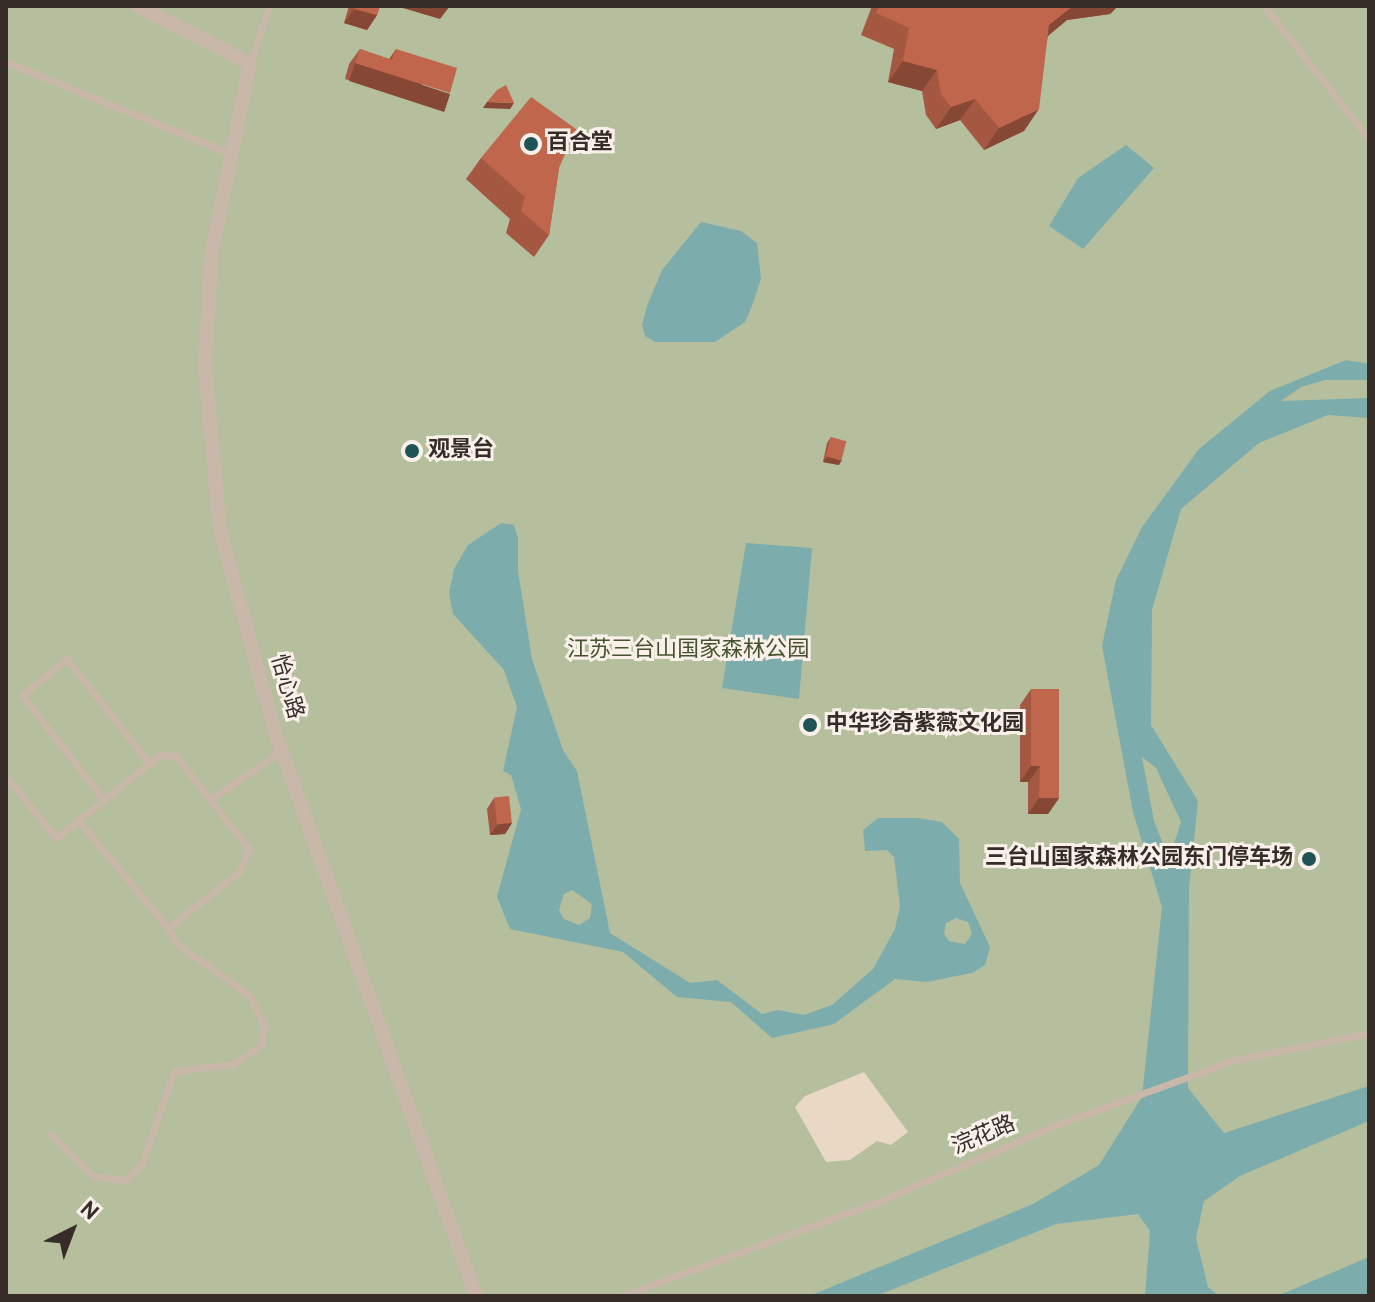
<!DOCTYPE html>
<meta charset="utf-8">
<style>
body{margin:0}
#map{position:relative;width:1375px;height:1302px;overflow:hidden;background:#f1e7dd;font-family:Overpass,"Noto Sans SC",sans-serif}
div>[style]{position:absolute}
.green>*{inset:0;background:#b5bf9d;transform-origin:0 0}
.plaza>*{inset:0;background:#e8d8c4}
.water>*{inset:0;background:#7dacad}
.service>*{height:7px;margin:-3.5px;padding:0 3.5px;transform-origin:3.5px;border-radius:3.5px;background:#c9b7a9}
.minor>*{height:14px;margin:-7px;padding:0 7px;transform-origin:7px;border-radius:7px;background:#c9b7a9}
.wall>*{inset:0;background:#a55841}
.shaded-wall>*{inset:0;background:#864735;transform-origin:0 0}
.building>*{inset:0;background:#c0664c;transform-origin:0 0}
.dots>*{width:22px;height:22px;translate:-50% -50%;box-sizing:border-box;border:4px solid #f9f1e9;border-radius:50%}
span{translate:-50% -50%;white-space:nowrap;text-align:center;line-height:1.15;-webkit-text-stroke:6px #f9f1e9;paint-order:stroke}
.poi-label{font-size:22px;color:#362d29;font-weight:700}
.left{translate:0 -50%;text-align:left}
.right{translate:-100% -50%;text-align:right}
.park-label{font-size:22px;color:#46532e}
.street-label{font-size:22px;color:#362d29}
.frame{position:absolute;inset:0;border:8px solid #362d29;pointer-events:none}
.north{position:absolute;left:32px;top:1190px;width:80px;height:80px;-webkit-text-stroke:6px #f9f1e9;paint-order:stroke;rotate:42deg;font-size:22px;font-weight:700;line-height:32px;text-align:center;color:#362d29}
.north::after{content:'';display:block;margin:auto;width:28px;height:36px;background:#362d29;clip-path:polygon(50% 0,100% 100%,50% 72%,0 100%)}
</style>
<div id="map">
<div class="green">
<i style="left:6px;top:6px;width:1363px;height:1290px"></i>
</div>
<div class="plaza">
<i style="clip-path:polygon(864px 1072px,908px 1132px,891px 1145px,877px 1141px,850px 1160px,826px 1162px,795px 1107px,805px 1096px)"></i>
</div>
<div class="water">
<i style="clip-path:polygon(1126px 145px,1154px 168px,1083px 249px,1049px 226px,1078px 178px)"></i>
<i style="clip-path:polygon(701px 222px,741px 231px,757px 243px,761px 279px,752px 306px,745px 322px,715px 342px,655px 342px,645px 336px,642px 325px,647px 306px,662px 270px)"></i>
<i style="clip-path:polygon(evenodd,1346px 360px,1369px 364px,1369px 380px,1325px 380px,1301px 387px,1281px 401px,1369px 398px,1369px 418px,1328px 415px,1259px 443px,1181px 509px,1152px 610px,1151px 725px,1198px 801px,1189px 888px,1188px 1088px,1224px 1133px,1369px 1086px,1369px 1121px,1240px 1176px,1204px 1201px,1196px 1238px,1208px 1287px,1219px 1296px,1145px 1296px,1150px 1231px,1138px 1214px,1056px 1224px,876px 1296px,809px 1296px,1033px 1204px,1099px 1165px,1142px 1097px,1162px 907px,1133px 812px,1102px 646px,1116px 580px,1142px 527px,1199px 449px,1270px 391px,1346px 360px,1142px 757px,1156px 768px,1181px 822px,1169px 859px,1154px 821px,1142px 757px)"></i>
<i style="clip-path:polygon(evenodd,501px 523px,514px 525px,518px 538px,518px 571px,532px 659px,563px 750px,577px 771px,610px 933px,690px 983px,717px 980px,762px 1014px,778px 1010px,804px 1015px,832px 1005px,873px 969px,895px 929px,900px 906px,894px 857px,887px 850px,865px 851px,863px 830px,878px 818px,917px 818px,942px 822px,959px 839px,960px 883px,990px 947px,985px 965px,972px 973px,926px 982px,895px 979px,834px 1024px,772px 1038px,731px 1002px,677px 997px,623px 952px,510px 929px,497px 897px,521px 809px,511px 775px,503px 771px,517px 707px,504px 670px,453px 614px,449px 593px,454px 569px,468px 545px,501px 523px,572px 890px,592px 904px,590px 918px,579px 925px,564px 919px,559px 910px,564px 894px,572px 890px,501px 523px,956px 918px,968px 922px,972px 934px,965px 944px,949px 941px,944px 934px,946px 923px,956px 918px)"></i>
<i style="clip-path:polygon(746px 543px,812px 548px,799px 699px,722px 688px)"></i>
<i style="clip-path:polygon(1369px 1257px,1369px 1296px,1275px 1296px,1287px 1292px)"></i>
</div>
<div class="service">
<i style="left:1264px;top:6px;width:169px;rotate:51.7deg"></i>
<i style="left:6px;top:62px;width:243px;rotate:22.2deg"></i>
<i style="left:250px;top:64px;width:61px;rotate:-71.9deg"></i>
<i style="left:6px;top:776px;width:80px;rotate:51.1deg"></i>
<i style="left:56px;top:838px;width:133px;rotate:-38.6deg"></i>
<i style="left:160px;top:755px;width:16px;rotate:4deg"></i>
<i style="left:176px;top:756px;width:118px;rotate:51.9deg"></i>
<i style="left:249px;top:849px;width:25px;rotate:113deg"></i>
<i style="left:239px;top:872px;width:90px;rotate:141.7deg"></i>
<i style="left:168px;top:928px;width:18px;rotate:61deg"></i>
<i style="left:177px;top:944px;width:88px;rotate:35.3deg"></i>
<i style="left:249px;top:995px;width:34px;rotate:63deg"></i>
<i style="left:264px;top:1025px;width:20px;rotate:99deg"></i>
<i style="left:261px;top:1045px;width:33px;rotate:145deg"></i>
<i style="left:234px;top:1064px;width:60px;rotate:173.3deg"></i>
<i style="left:174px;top:1071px;width:98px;rotate:109deg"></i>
<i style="left:142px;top:1164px;width:23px;rotate:137deg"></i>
<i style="left:125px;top:1180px;width:32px;rotate:-173deg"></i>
<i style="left:93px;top:1176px;width:61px;rotate:-135deg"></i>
<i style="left:212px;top:798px;width:84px;rotate:-33.9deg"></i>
<i style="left:104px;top:800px;width:133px;rotate:-128deg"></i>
<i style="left:22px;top:695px;width:58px;rotate:-38.7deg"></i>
<i style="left:67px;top:659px;width:132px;rotate:51.7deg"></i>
<i style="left:78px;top:820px;width:141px;rotate:50.2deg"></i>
<i style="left:621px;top:1296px;width:268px;rotate:-20.1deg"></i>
<i style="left:873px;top:1204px;width:205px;rotate:-23.3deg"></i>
<i style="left:1061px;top:1123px;width:185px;rotate:-19.9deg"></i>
<i style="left:1235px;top:1060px;width:137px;rotate:-11.4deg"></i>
</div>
<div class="minor">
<i style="left:138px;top:6px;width:126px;rotate:27.4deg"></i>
<i style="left:250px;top:64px;width:190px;rotate:101.5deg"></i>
<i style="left:212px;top:250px;width:116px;rotate:93.5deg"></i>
<i style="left:205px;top:366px;width:165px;rotate:84.8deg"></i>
<i style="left:220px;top:530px;width:209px;rotate:74.8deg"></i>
<i style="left:275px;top:732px;width:599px;rotate:70.38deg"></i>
</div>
<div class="wall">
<i style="clip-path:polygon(349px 6px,380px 6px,377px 15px,367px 30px,344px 23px)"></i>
<i style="clip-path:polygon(872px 6px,1118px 6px,1110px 14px,1067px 20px,1048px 36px,1024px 131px,984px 150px,960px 120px,936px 129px,926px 115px,922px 91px,888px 82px,894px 49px,861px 35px)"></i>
<i style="clip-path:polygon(360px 49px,389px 59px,396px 49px,439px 108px,345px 79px,349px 64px)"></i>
<i style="clip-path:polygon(481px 158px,559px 168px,549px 235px,534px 257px,506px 233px,510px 219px,466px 179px)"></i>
<i style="clip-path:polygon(831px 437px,839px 465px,823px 462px,827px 443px)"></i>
<i style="clip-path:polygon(1031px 689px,1059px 798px,1048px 814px,1028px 814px,1028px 782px,1020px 782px,1020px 705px)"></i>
<i style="clip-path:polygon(494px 798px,512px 823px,505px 834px,490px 835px,487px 809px)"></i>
</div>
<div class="shaded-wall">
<i style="clip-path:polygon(396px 6px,450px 6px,440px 19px)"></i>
<i style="clip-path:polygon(1073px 6px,1118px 6px,1110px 14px,1067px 20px,1034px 47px,1049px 25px)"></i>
<i style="clip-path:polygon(354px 9px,377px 15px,367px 30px,344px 23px)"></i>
<i style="clip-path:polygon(903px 61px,937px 70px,922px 91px,888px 82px)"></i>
<i style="left:355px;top:63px;width:100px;height:19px;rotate:18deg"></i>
<i style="clip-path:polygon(975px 99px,960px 120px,936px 129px,951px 107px)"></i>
<i style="clip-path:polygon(487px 102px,514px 103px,510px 109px,483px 108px)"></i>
<i style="clip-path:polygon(1039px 109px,1024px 131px,984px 150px,999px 128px)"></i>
<i style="clip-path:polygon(827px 457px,842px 460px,839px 465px,823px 462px)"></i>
<i style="clip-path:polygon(1031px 766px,1040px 766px,1028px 782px,1020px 782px)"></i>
<i style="clip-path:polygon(1039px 798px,1059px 798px,1048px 814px,1028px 814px)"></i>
<i style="clip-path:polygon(512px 823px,505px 834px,490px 835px,498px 824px)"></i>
</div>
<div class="building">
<i style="clip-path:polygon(355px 6px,380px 6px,377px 15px,354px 9px)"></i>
<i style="clip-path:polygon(879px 6px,1073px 6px,1049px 25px,1039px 109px,999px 128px,975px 99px,951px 107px,941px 94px,937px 70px,903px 61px,909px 28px,876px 13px)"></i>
<i style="clip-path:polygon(360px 49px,392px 60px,396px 49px,457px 68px,450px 93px,355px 63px)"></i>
<i style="clip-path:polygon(506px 85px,514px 103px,487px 102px,497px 90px)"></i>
<i style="clip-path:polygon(531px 97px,576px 129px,559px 168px,549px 235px,521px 211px,525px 197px,481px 158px)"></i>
<i style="left:831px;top:437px;width:16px;height:20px;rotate:15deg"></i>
<i style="clip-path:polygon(1031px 689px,1059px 689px,1059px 798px,1039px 798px,1040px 766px,1031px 766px)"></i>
<i style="left:509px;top:796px;width:27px;height:15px;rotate:84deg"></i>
</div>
<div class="dots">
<i style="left:531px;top:144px;background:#205356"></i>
<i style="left:412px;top:451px;background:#205356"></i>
<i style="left:810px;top:725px;background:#205356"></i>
<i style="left:1309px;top:859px;background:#205356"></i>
</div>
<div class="poi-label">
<span class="left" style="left:547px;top:144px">百合堂</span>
<span class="left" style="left:428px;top:451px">观景台</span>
<span class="left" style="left:826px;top:725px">中华珍奇紫薇文化园</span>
<span class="right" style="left:1293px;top:859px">三台山国家森林公园东门停车场</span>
</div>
<div class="park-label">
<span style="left:688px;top:651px">江苏三台山国家森林公园</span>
</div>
<div class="street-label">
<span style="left:286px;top:687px;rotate:74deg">怡心路</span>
<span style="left:984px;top:1136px;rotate:-23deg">浣花路</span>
</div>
<div class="frame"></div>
<div class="north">N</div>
</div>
